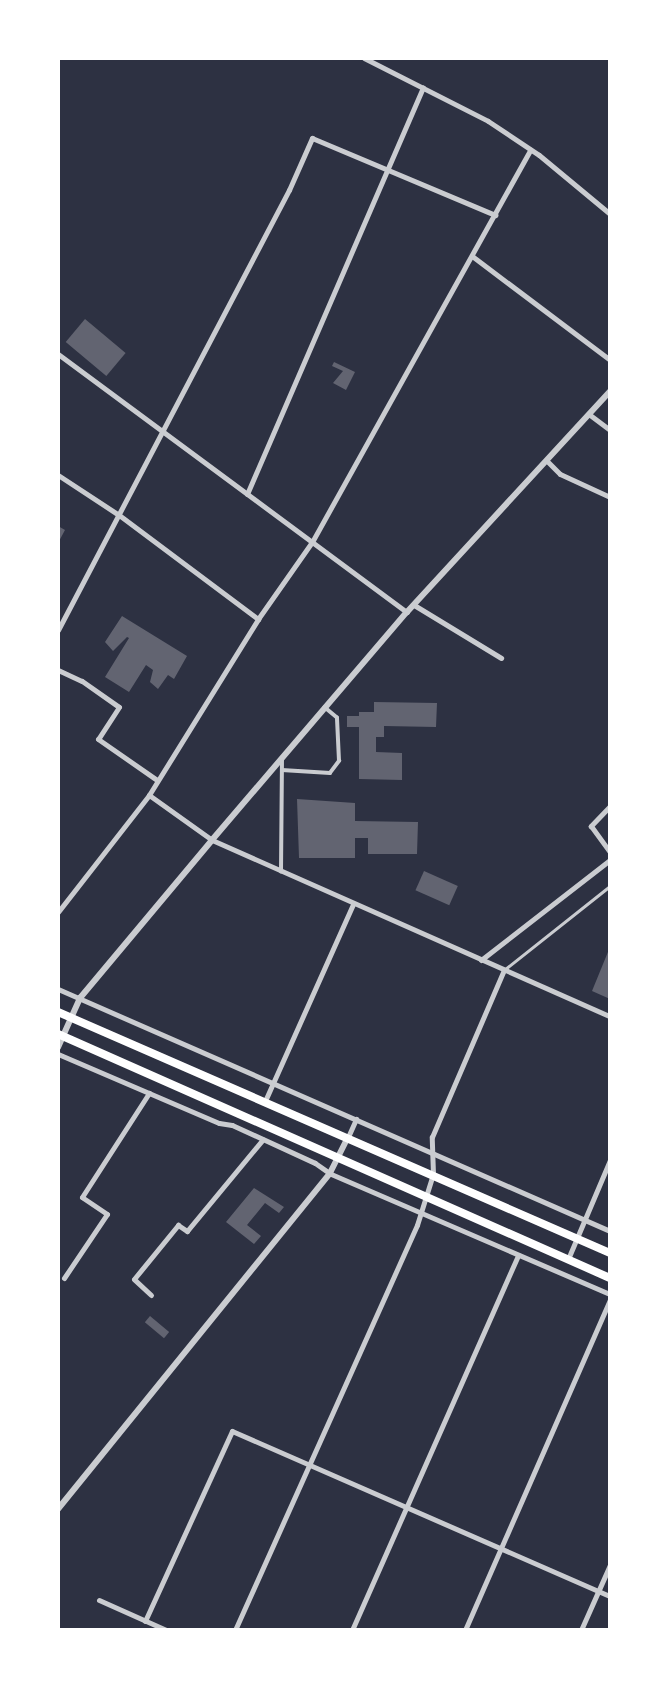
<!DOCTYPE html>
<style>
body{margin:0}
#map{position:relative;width:668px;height:1688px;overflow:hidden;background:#2d3142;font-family:"Archivo Narrow",sans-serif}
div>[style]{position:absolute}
.building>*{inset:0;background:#626471;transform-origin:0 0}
.service>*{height:2.5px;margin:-1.25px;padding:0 1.25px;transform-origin:1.25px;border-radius:1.25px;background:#caccd0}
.pedestrian>*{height:3.5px;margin:-1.75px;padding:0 1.75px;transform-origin:1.75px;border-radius:1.75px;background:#caccd0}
.minor>*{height:5px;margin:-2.5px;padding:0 2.5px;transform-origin:2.5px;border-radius:2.5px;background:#caccd0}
.tertiary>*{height:6px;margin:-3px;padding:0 3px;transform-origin:3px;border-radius:3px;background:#caccd0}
.primary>*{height:8px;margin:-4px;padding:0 4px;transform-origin:4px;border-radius:4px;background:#fff}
span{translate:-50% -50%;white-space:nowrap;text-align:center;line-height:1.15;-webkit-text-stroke:6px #fff;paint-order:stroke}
.frame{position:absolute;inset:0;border:60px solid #fff;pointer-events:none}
</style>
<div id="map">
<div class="building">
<i style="left:85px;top:319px;width:53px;height:30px;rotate:40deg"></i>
<i style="clip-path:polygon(334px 362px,355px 372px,346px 390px,333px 383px,343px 371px,332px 366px)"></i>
<i style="clip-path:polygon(58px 526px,65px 530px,58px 543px)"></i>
<i style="clip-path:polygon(122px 616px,187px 656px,174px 679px,168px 675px,158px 689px,150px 682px,153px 670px,146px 665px,129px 692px,105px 677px,129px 638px,127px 637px,113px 651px,105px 642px)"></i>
<i style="clip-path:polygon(374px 702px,437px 703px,436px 727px,384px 726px,384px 737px,376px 737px,376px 752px,402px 753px,402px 780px,359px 779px,359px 727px,347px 727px,347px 716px,359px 716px,359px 712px,374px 712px)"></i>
<i style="clip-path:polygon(297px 799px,355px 803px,355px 821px,418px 822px,417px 854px,368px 854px,368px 838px,355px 838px,355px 858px,299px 858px)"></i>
<i style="left:424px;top:871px;width:37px;height:21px;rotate:24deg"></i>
<i style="clip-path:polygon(610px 947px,610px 999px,592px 991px)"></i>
<i style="clip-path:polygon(254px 1188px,284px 1207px,279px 1213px,265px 1203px,247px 1225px,261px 1236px,254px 1244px,226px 1222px)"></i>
<i style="left:150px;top:1316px;width:25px;height:8px;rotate:40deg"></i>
</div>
<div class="service">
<i style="left:504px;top:970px;width:135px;rotate:-38.4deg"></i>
</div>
<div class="pedestrian">
<i style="left:282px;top:770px;width:48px;rotate:3.6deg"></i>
<i style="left:330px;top:773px;width:15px;rotate:-53deg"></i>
<i style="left:339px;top:761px;width:43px;rotate:-92.7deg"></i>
<i style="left:337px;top:718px;width:16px;rotate:-140deg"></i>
<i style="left:281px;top:872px;width:111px;rotate:-89.5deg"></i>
</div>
<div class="minor">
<i style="left:364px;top:58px;width:139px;rotate:26.9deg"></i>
<i style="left:488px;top:121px;width:61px;rotate:33.7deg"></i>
<i style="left:539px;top:155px;width:92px;rotate:39.7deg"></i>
<i style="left:472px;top:256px;width:173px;rotate:37deg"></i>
<i style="left:58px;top:354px;width:434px;rotate:36.5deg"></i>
<i style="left:590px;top:415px;width:25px;rotate:37deg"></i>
<i style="left:547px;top:461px;width:18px;rotate:45deg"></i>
<i style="left:560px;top:474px;width:55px;rotate:24.7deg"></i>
<i style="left:58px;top:475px;width:73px;rotate:33.3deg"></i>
<i style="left:119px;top:515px;width:174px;rotate:36.8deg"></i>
<i style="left:247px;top:494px;width:443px;rotate:-66.6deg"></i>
<i style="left:414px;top:605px;width:102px;rotate:31.3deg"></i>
<i style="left:58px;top:630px;width:497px;rotate:-62.3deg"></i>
<i style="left:289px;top:190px;width:57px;rotate:-66.1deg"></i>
<i style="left:312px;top:138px;width:199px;rotate:22.8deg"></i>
<i style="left:58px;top:670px;width:26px;rotate:25deg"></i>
<i style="left:82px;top:681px;width:45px;rotate:35.1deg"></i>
<i style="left:119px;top:707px;width:38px;rotate:123deg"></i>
<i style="left:98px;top:739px;width:72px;rotate:34.8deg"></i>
<i style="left:149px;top:795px;width:77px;rotate:35.5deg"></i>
<i style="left:212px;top:840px;width:435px;rotate:23.9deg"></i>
<i style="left:610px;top:806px;width:28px;rotate:134deg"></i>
<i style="left:591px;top:826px;width:32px;rotate:54deg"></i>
<i style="left:58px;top:912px;width:148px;rotate:-52.1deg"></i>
<i style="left:149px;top:795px;width:207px;rotate:-58.2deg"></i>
<i style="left:258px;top:619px;width:94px;rotate:-55deg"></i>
<i style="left:312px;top:542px;width:449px;rotate:-60.9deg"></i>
<i style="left:481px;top:960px;width:163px;rotate:-37.8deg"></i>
<i style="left:58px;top:989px;width:603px;rotate:23.67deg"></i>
<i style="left:58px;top:1047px;width:12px;rotate:-66deg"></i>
<i style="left:58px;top:1054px;width:175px;rotate:23.2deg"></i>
<i style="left:219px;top:1123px;width:13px;rotate:9deg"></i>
<i style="left:232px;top:1125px;width:91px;rotate:24.6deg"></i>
<i style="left:315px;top:1163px;width:19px;rotate:35deg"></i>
<i style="left:331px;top:1174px;width:304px;rotate:23.3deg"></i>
<i style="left:265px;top:1101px;width:216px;rotate:-65.9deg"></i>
<i style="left:348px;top:1137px;width:20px;rotate:-66deg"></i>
<i style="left:568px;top:1259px;width:108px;rotate:-67deg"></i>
<i style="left:64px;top:1278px;width:77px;rotate:-56.1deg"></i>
<i style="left:107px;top:1214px;width:30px;rotate:-146deg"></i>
<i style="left:82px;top:1197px;width:124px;rotate:-57.2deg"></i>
<i style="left:151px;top:1295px;width:23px;rotate:-137deg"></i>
<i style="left:134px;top:1279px;width:70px;rotate:-50.8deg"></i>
<i style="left:178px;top:1225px;width:11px;rotate:34deg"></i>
<i style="left:187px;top:1231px;width:119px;rotate:-50.4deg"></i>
<i style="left:99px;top:1600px;width:73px;rotate:24.1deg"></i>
<i style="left:145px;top:1621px;width:209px;rotate:-65.4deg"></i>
<i style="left:232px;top:1431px;width:412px;rotate:23.6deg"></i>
<i style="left:235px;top:1630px;width:444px;rotate:-65.8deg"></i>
<i style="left:417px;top:1225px;width:53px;rotate:-72.6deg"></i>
<i style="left:433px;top:1174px;width:37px;rotate:-92deg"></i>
<i style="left:432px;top:1137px;width:182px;rotate:-66.7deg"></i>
<i style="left:352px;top:1630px;width:410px;rotate:-66.1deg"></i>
<i style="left:465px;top:1630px;width:360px;rotate:-66.3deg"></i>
<i style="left:581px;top:1630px;width:71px;rotate:-66deg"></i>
</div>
<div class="tertiary">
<i style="left:63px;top:1036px;width:42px;rotate:-65.9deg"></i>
<i style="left:80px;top:998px;width:206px;rotate:-50.1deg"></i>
<i style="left:212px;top:840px;width:300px;rotate:-49.5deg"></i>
<i style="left:407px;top:612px;width:300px;rotate:-47.4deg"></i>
<i style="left:58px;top:1509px;width:432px;rotate:-51deg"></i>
<i style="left:330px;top:1173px;width:40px;rotate:-63.4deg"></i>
</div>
<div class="primary">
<i style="left:58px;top:1012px;width:602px;rotate:23.59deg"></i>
<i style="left:58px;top:1034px;width:604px;rotate:23.85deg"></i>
</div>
<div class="frame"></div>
</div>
